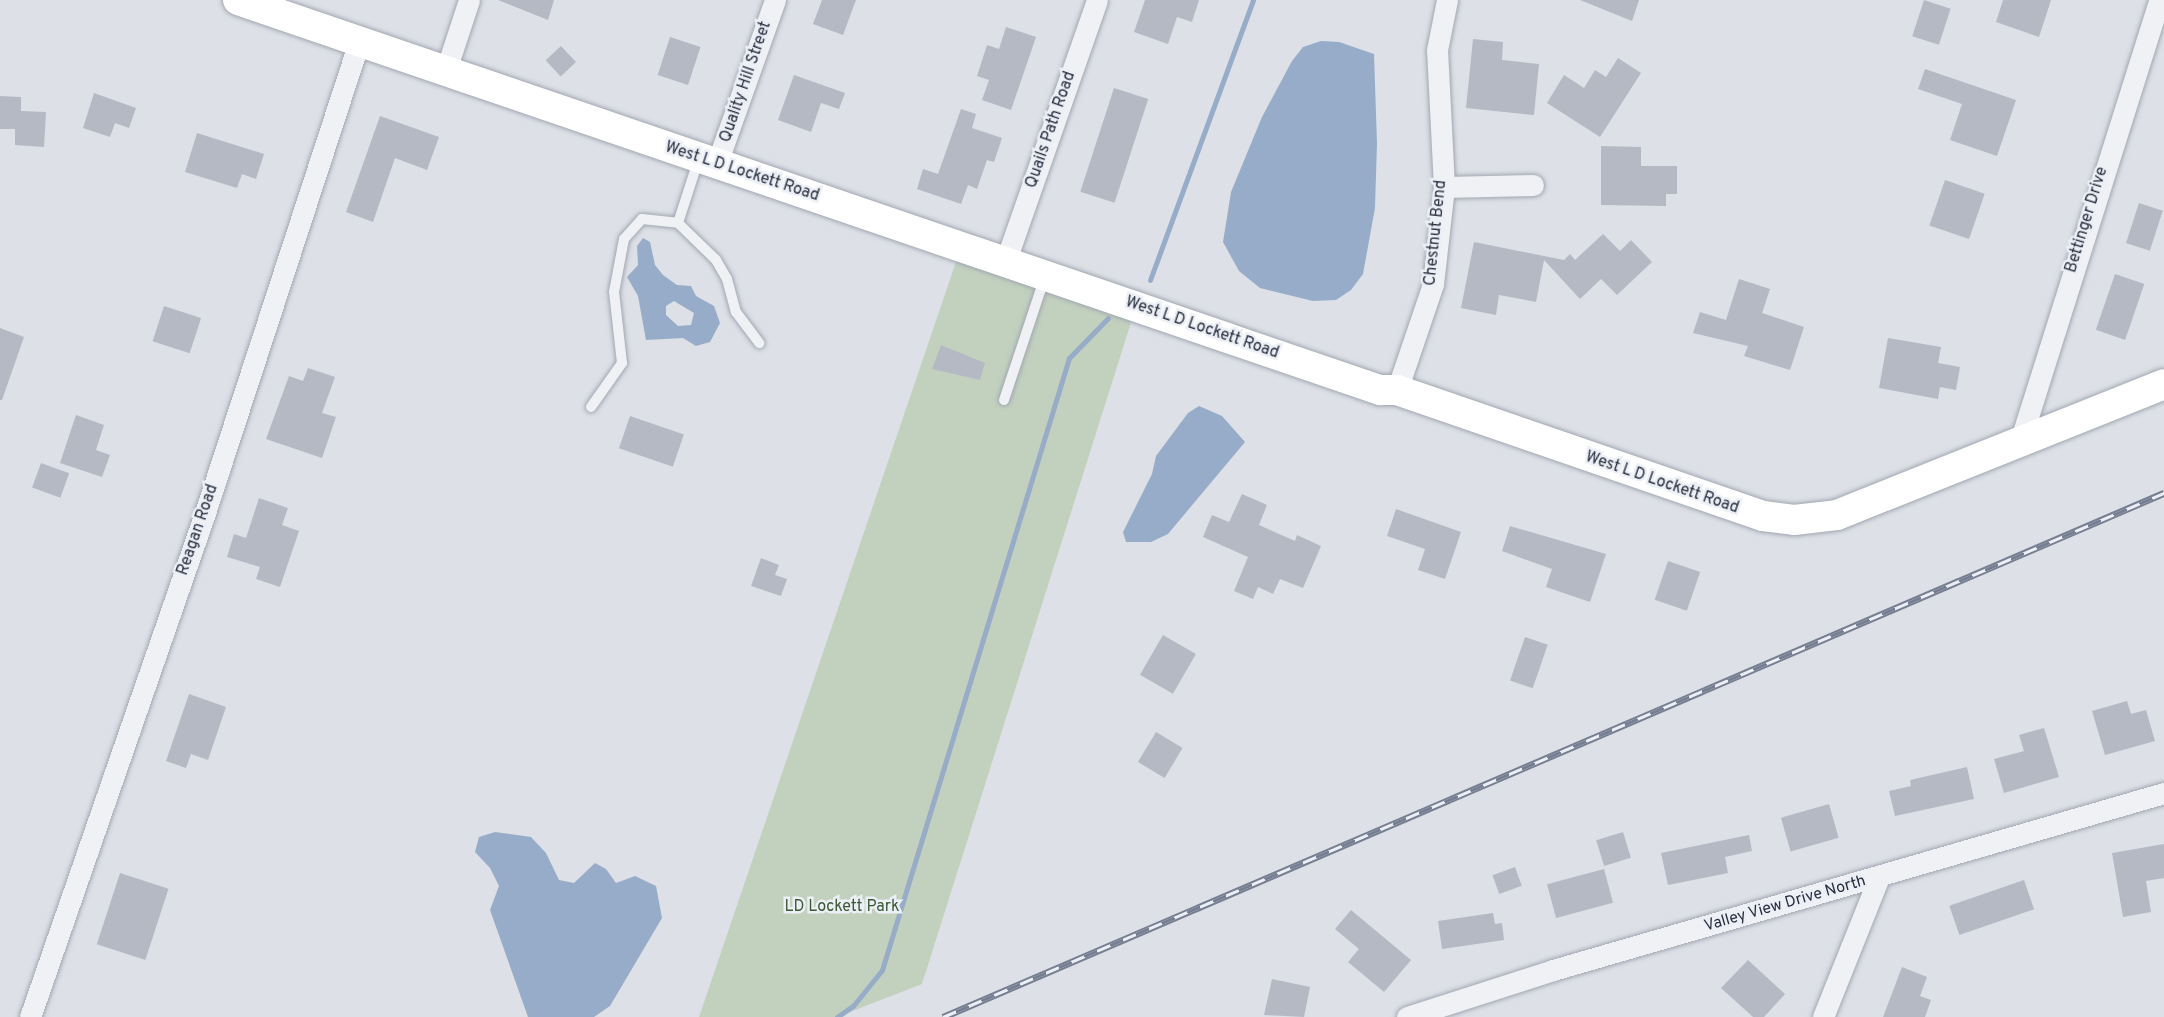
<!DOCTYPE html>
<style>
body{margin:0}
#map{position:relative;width:2164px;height:1017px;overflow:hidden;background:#dde0e7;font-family:Overpass,sans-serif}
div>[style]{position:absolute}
.green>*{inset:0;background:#c2d1be}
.water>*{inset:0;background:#97acc8}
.stream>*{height:5px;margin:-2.5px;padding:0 2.5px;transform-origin:2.5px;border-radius:2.5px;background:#97acc8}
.building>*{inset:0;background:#b4b9c4;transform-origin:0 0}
.roads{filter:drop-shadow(0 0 2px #a2a7b1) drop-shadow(0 0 2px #a2a7b1)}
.service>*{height:10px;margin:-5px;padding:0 5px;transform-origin:5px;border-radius:5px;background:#eff1f5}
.minor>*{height:21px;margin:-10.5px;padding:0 10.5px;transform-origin:10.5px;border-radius:10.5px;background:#eff1f5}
.secondary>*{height:30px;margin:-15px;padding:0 15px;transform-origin:15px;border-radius:15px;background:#fff}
.rail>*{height:7px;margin-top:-3.5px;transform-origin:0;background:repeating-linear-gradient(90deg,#eceff5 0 14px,#767f91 0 28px);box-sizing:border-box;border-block:2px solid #767f91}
span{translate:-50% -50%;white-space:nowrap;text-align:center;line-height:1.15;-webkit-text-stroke:5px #eceff5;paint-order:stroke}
.street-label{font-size:16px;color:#262d3d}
.park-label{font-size:16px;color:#395933}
</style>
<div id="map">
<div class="green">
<i style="clip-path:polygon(959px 253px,1134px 313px,922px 984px,837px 1017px,699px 1017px)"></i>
</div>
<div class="water">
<i style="clip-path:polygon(1321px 41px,1339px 42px,1374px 54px,1377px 143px,1375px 208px,1363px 274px,1351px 290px,1336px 300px,1313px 301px,1260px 288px,1239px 271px,1223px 242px,1231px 192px,1262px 117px,1292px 61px,1303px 47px)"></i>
<i style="clip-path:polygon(evenodd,643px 238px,650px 242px,655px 265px,663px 275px,677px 285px,691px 286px,696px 296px,714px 306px,720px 323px,710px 342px,696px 346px,683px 338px,646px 340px,638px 296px,627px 277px,638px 265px,637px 246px,643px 238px,674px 301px,694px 313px,691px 325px,678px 326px,666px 315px,666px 306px,674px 301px)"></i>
<i style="clip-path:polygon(1199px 406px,1222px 416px,1245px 442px,1168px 534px,1151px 542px,1126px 542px,1123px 532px,1152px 474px,1156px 456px,1188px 413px)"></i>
<i style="clip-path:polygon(495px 832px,531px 837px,546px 853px,559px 880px,574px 883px,595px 863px,606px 869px,616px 883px,635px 876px,656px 886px,662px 918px,610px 1006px,594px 1017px,528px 1017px,490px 910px,499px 886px,490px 868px,475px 852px,479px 837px)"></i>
</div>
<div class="stream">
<i style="left:1150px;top:280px;width:298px;rotate:-69.8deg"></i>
<i style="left:837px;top:1017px;width:19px;rotate:-35deg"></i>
<i style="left:853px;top:1006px;width:46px;rotate:-51.1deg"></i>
<i style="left:882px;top:970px;width:640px;rotate:-73.01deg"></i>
<i style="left:1069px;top:358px;width:56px;rotate:-45.7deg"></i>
</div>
<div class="building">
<i style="clip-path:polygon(498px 0,554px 0,548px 20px)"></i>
<i style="clip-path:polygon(822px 0,856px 0,843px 35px,813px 24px)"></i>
<i style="clip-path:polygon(1145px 0,1199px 0,1192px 22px,1177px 17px,1168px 44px,1134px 32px)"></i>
<i style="clip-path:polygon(1580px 0,1639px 0,1632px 21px)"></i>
<i style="left:1924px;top:0;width:28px;height:38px;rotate:18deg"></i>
<i style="clip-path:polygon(2003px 0,2051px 0,2039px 37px,1996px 22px)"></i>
<i style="clip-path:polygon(1006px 27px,1036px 37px,1011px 110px,982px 100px,989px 80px,977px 76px,987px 45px,999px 49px)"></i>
<i style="left:670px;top:37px;width:32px;height:40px;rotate:18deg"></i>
<i style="clip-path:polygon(1473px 39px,1503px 42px,1502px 60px,1539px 64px,1534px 115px,1466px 108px)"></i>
<i style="left:561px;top:46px;width:22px;height:21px;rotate:47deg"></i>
<i style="clip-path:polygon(1618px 58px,1641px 73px,1600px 137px,1547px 103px,1564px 75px,1584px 88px,1595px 70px,1606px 77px)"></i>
<i style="clip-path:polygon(1925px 69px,2016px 100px,1997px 156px,1950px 140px,1962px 104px,1918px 89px)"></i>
<i style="clip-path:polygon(794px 75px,845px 93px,839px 109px,821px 103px,811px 132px,778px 120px)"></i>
<i style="left:1114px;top:88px;width:36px;height:109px;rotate:18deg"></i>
<i style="clip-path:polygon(94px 93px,136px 108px,129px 128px,115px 123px,110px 137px,83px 128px)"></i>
<i style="clip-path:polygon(0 96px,21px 97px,21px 111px,46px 112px,44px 147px,15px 145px,15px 129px,0 129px)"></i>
<i style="clip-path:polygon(961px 109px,976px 114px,972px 128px,1002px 138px,994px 162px,987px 160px,977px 189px,968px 185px,961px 204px,917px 189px,923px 169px,938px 174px)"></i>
<i style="clip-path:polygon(380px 116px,439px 137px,427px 170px,395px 158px,373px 222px,346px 212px)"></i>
<i style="clip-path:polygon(197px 133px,264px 154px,256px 179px,242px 174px,237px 188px,185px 172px)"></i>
<i style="clip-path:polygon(1601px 146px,1641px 147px,1641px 166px,1677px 166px,1677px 194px,1666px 194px,1666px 206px,1601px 205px)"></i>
<i style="left:1945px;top:180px;width:42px;height:48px;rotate:19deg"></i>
<i style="left:2139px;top:203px;width:25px;height:42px;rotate:18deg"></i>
<i style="clip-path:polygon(1603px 234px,1620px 251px,1631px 240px,1652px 262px,1617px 295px,1601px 279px,1580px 299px,1544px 260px,1536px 302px,1499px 295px,1496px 315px,1461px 308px,1474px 242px,1564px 260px,1570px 254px,1575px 260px)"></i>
<i style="left:2115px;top:274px;width:31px;height:59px;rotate:19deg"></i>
<i style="clip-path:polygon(1739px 279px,1770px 289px,1762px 313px,1804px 327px,1790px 370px,1744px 356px,1748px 346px,1693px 333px,1700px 312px,1726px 320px)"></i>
<i style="left:164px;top:306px;width:39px;height:37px;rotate:18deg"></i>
<i style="clip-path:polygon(0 328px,24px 337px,2px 400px,0 400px)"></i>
<i style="clip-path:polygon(1888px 338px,1941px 347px,1938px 363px,1960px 367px,1956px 390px,1940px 387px,1938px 399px,1879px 388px)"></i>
<i style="clip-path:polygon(941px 345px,985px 363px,980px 380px,932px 369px)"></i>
<i style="clip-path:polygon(308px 368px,335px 377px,322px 413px,336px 417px,322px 458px,266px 439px,289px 376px,303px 381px)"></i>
<i style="clip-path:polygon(76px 415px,104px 425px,96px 450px,110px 455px,102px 477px,60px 463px)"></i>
<i style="left:630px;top:416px;width:57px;height:34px;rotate:19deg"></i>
<i style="left:41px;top:463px;width:30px;height:26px;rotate:20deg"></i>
<i style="clip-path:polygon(1242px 494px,1267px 505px,1259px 525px,1295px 541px,1297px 535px,1321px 546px,1303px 588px,1280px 579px,1273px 594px,1258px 587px,1253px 599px,1234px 591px,1248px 557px,1203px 537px,1212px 515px,1229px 522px)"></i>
<i style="clip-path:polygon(259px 498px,288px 508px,282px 525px,299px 531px,280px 587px,256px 579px,260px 567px,227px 557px,234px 534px,246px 538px)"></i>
<i style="clip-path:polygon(1396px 509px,1461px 532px,1445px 579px,1418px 570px,1425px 549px,1387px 536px)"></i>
<i style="clip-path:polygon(1510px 526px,1606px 554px,1590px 602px,1546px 587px,1552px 569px,1502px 551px)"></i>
<i style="clip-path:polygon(761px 558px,779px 565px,775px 575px,787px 579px,781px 596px,751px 586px)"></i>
<i style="left:1668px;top:561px;width:34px;height:41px;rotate:19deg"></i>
<i style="left:1163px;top:635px;width:38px;height:46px;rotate:30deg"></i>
<i style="left:1525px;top:637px;width:24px;height:46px;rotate:19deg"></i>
<i style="clip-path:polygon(189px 694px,226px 707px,208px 760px,191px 754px,186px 768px,166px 761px)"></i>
<i style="clip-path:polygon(2127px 701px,2131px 714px,2146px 710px,2155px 741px,2105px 755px,2092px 711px)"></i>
<i style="clip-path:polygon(2044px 728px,2059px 777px,2004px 793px,1994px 759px,2024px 751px,2019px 735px)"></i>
<i style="left:1156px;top:732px;width:31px;height:35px;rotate:31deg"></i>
<i style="clip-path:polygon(1967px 767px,1974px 799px,1895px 816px,1889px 791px,1911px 786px,1910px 780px)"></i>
<i style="left:1829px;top:804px;width:35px;height:50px;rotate:74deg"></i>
<i style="left:1623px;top:832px;width:27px;height:28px;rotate:73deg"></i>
<i style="clip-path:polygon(1749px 835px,1752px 851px,1725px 857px,1728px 873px,1668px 885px,1661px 853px)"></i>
<i style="clip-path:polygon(2164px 844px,2164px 878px,2146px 881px,2151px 912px,2123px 917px,2112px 853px)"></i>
<i style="left:1515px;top:867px;width:20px;height:24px;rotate:70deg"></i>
<i style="left:1604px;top:869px;width:35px;height:59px;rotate:75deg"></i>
<i style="left:120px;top:873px;width:51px;height:75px;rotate:18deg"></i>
<i style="left:2024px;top:880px;width:31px;height:79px;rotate:71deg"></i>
<i style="clip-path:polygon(1351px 910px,1411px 960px,1384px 992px,1348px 962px,1359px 949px,1335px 929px)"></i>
<i style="clip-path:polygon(1493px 913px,1495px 924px,1502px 923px,1504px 940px,1442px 949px,1438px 921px)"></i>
<i style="clip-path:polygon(1748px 960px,1785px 994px,1764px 1017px,1753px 1017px,1721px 988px)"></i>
<i style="clip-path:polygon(1902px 967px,1927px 977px,1920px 996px,1931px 1000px,1925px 1017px,1883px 1017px)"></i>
<i style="clip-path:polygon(1272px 979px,1310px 987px,1304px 1017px,1264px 1015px)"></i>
</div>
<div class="roads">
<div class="service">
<i style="left:699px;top:158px;width:68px;rotate:107.9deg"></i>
<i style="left:678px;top:223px;width:53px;rotate:44.2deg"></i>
<i style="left:716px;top:260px;width:22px;rotate:60deg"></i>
<i style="left:727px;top:279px;width:34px;rotate:75deg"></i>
<i style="left:736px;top:312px;width:39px;rotate:53deg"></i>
<i style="left:1004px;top:400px;width:130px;rotate:-71.6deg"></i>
<i style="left:591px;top:407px;width:54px;rotate:-54.8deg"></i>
<i style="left:622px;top:363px;width:71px;rotate:-96.4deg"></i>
<i style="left:614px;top:292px;width:54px;rotate:-79.3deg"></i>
<i style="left:624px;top:239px;width:27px;rotate:-48deg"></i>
<i style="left:642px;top:219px;width:36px;rotate:6deg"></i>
</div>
<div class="minor">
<i style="left:445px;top:73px;width:77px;rotate:-71.8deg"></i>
<i style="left:717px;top:163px;width:173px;rotate:-70.4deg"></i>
<i style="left:1444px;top:187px;width:89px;rotate:-1.3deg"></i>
<i style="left:1006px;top:260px;width:275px;rotate:-70.7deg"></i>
<i style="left:1397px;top:390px;width:112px;rotate:-71.2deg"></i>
<i style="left:1433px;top:284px;width:98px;rotate:-83.5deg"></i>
<i style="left:1444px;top:187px;width:137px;rotate:-92.9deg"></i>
<i style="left:1437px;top:50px;width:51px;rotate:-78.7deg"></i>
<i style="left:2020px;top:442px;width:463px;rotate:-72.5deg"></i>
<i style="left:30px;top:1017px;width:530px;rotate:-70.85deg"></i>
<i style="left:204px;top:516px;width:500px;rotate:-71.9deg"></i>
<i style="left:1407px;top:1017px;width:153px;rotate:-17.8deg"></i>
<i style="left:1553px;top:970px;width:636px;rotate:-16.16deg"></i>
<i style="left:1823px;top:1017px;width:151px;rotate:-68.2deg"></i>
</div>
<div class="secondary">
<i style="left:238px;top:0;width:1207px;rotate:18.86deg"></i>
<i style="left:1380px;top:390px;width:17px"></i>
<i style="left:1397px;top:390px;width:387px;rotate:19deg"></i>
<i style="left:1763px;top:516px;width:31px;rotate:7deg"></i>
<i style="left:1794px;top:520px;width:43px;rotate:-6.6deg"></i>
<i style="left:1837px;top:515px;width:352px;rotate:-21.8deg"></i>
</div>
</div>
<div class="rail">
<i style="left:943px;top:1017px;width:1329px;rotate:-23.23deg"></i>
</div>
<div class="street-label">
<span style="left:746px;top:82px;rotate:-71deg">Quality Hill Street</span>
<span style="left:1051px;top:130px;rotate:-71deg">Quails Path Road</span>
<span style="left:742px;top:172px;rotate:18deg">West L D Lockett Road</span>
<span style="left:2087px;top:220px;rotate:-73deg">Bettinger Drive</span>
<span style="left:1436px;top:233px;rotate:-84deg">Chestnut Bend</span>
<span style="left:1202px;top:328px;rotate:19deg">West L D Lockett Road</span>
<span style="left:1662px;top:483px;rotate:19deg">West L D Lockett Road</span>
<span style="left:198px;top:530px;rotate:-71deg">Reagan Road</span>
<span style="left:1785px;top:904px;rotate:-16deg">Valley View Drive North</span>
</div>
<div class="park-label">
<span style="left:842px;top:907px">LD Lockett Park</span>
</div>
</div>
